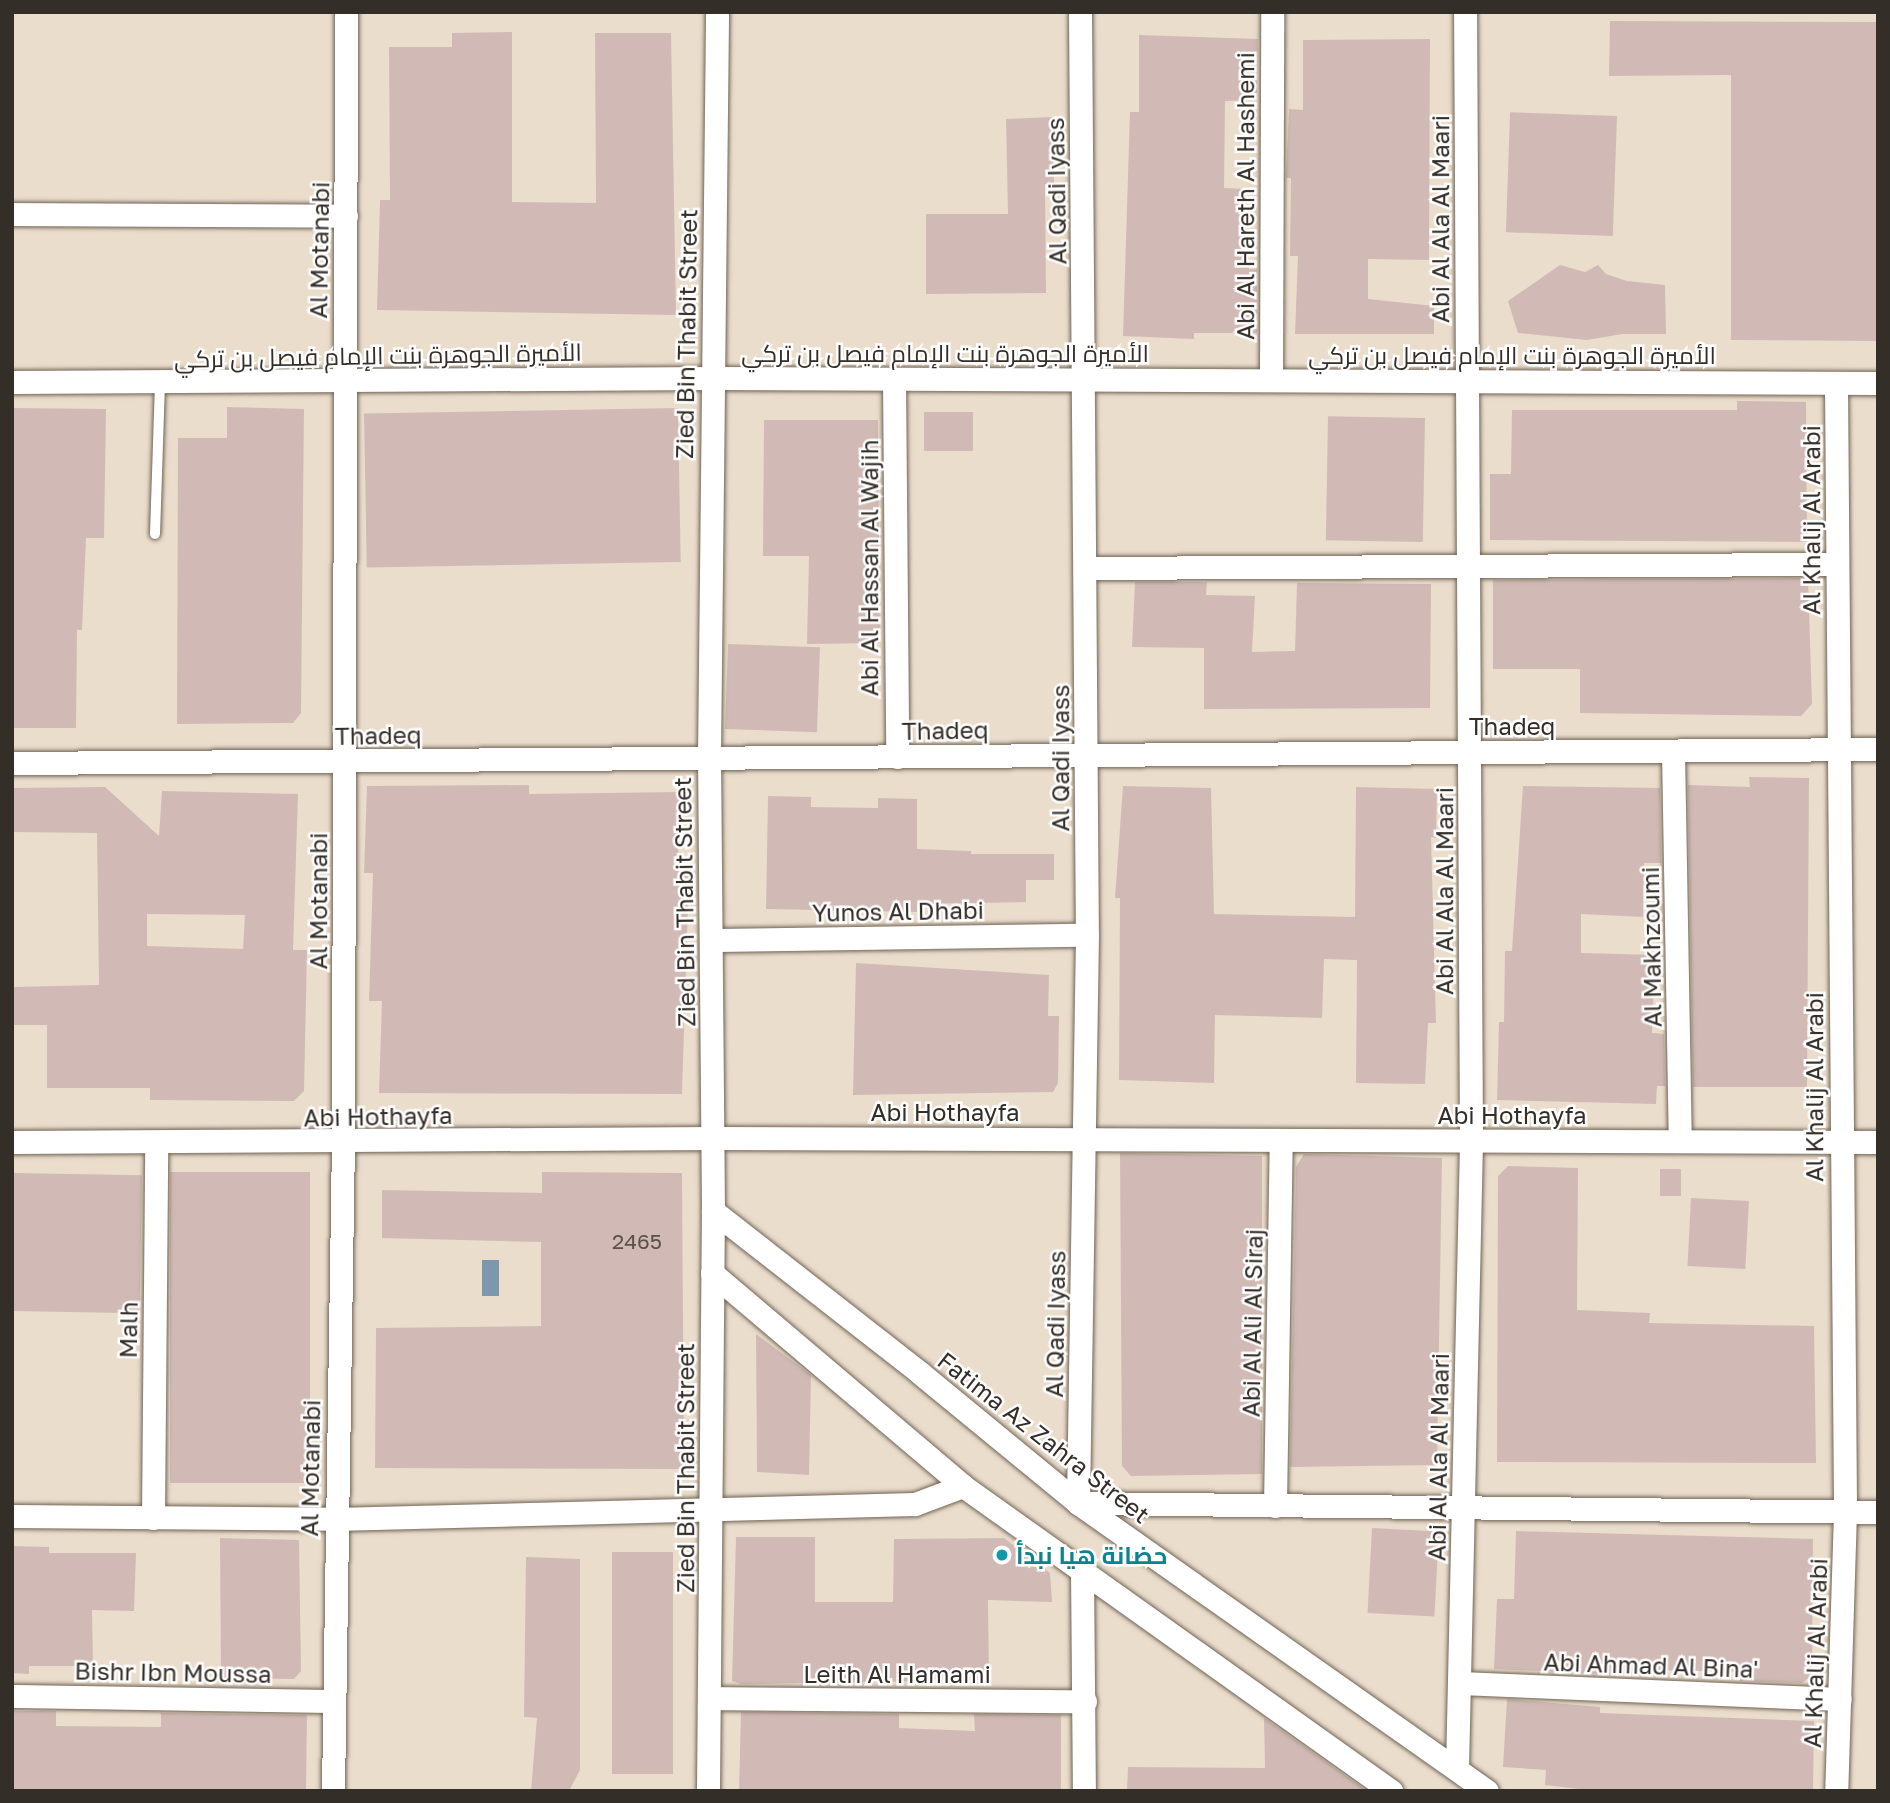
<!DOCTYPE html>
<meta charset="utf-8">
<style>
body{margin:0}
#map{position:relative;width:1890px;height:1803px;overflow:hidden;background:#ebddcc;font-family:"Golos Text",Cairo,sans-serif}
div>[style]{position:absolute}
.water>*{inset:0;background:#7d97ad;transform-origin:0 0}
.building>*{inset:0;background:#d1bab5;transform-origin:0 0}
.roads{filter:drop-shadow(0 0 2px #706455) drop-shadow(0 0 2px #706455)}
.service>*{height:10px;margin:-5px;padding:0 5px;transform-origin:5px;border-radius:5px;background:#fff}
.minor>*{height:23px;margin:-11.5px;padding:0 11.5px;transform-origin:11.5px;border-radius:11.5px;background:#fff}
.dots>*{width:19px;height:19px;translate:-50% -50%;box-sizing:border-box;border:4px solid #fff;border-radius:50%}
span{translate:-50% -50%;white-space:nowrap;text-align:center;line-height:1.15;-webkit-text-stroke:5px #fff;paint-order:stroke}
.number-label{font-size:21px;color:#5a514b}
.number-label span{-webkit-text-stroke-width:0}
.street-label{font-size:24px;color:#332e28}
.culture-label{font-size:24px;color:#0d838f;font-weight:700}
.left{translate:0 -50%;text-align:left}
.frame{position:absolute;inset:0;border:14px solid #332e28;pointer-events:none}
</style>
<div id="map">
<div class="water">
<i style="left:482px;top:1260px;width:17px;height:36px"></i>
</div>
<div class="building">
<i style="clip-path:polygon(1610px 21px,1878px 22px,1878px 341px,1731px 340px,1731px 75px,1609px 76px)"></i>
<i style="clip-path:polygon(512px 32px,512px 202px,596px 203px,595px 33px,671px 33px,676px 315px,377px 310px,380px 200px,390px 200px,389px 47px,452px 47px,452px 33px)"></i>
<i style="clip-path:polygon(1139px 35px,1258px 39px,1257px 100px,1225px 101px,1224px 188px,1246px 189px,1244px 230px,1249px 230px,1249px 269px,1257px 269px,1257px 333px,1194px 333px,1194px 339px,1123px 336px,1130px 112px,1139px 112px)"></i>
<i style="clip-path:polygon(1430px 39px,1429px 260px,1368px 259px,1368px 299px,1434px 306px,1434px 334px,1295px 334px,1298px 256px,1290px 256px,1291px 178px,1286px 178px,1289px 109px,1303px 110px,1303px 40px)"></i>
<i style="left:1617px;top:116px;width:120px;height:107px;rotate:92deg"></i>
<i style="clip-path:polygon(1054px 117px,1054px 183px,1045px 184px,1046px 293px,926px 294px,926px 214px,1008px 214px,1006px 119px)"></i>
<i style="clip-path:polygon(1560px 265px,1585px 272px,1598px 265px,1606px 274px,1627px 281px,1665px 285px,1666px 334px,1622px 334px,1587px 340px,1518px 333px,1508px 301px)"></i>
<i style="clip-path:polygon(1737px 401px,1806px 402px,1807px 542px,1490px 540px,1490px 474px,1511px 474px,1512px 410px,1737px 410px)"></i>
<i style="clip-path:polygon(227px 407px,304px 409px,301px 713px,293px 723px,177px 724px,178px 438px,227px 438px)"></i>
<i style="clip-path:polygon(12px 408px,106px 409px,104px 538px,86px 538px,82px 630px,77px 630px,76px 728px,12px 728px)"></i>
<i style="left:678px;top:408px;width:154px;height:314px;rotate:89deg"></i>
<i style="left:924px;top:412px;width:49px;height:39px"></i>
<i style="left:1425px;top:418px;width:124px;height:97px;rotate:91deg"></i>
<i style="clip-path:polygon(764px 420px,878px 420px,880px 643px,807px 644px,809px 556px,763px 556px)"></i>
<i style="clip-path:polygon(1808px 578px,1812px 704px,1801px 716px,1580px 713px,1580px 669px,1493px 669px,1493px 580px)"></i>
<i style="clip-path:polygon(1135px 582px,1207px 582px,1206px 595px,1255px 596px,1252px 652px,1295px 651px,1297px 583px,1431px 584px,1430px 708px,1204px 709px,1204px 648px,1132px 647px)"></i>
<i style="left:728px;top:644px;width:92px;height:85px;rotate:2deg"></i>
<i style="clip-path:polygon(1749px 777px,1809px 778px,1807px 1087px,1693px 1087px,1688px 785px,1750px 787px)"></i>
<i style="clip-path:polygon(529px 785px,529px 794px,679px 792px,678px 871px,689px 871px,682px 1094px,379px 1093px,382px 1001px,369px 1001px,373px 873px,364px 873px,367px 786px)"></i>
<i style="clip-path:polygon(1123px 786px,1211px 788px,1214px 914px,1355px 917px,1356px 787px,1437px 789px,1436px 838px,1431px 837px,1436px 1023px,1428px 1023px,1425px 1084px,1356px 1083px,1357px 960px,1324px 959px,1322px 1018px,1215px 1015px,1214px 1083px,1119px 1080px,1120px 898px,1115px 898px)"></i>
<i style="clip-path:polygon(1523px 786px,1660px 788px,1661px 863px,1644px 863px,1643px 917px,1581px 914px,1581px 953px,1655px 955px,1652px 1033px,1664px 1034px,1665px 1086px,1657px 1086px,1656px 1104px,1497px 1100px,1499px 1022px,1504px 1022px,1505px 951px,1512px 951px)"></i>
<i style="clip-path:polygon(evenodd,105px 787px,159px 836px,162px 791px,298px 794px,293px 950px,307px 950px,304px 1091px,294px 1101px,150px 1100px,150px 1088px,47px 1088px,47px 1025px,12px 1025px,12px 987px,99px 985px,97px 833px,12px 832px,12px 788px,105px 787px,147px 914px,245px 915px,243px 949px,147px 946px,147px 914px)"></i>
<i style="clip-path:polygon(768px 796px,811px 797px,811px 807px,878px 808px,878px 798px,917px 799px,917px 849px,971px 851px,971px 854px,1054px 854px,1054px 880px,1026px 880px,1026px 902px,917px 904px,917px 912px,766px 909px)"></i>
<i style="clip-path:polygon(856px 963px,1049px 975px,1048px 1016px,1059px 1016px,1058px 1083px,1053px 1092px,853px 1095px)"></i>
<i style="clip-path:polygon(1120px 1153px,1262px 1156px,1262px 1474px,1131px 1476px,1122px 1466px)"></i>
<i style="clip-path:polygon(1304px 1154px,1442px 1158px,1437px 1465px,1290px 1467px,1296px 1167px)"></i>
<i style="clip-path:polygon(1508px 1166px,1578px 1168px,1577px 1310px,1650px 1313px,1649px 1323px,1814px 1326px,1816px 1463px,1497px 1462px,1498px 1176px)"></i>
<i style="left:1660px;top:1169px;width:21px;height:27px"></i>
<i style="left:170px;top:1172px;width:140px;height:311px"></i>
<i style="clip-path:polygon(542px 1172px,682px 1173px,684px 1469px,375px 1468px,376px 1328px,541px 1326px,541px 1242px,382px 1238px,382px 1190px,542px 1193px)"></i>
<i style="left:12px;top:1173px;width:130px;height:138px;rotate:1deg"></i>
<i style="left:1691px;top:1198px;width:58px;height:68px;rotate:3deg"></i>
<i style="clip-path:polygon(756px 1334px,811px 1375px,809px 1475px,757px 1472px)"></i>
<i style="left:1372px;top:1528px;width:67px;height:85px;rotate:3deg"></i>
<i style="clip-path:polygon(1516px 1531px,1813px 1539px,1812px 1675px,1802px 1683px,1739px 1681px,1740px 1672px,1653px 1670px,1653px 1676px,1494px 1669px,1497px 1599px,1514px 1599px)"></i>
<i style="clip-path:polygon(736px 1537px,815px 1537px,815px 1602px,893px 1602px,894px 1539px,1004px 1538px,1050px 1573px,1052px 1602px,988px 1600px,989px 1680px,741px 1684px,732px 1681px)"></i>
<i style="clip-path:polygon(220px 1538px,299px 1540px,301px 1671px,294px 1679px,221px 1678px)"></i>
<i style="clip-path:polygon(12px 1546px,49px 1547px,49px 1553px,136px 1553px,134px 1611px,92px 1610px,93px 1666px,29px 1666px,29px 1674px,12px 1673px)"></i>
<i style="left:612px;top:1552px;width:61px;height:222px"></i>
<i style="clip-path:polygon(526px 1557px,580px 1559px,580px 1770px,569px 1791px,531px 1791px,537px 1718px,524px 1717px)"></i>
<i style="clip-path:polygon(1507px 1699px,1600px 1707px,1600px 1713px,1814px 1721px,1813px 1791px,1596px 1791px,1545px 1785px,1546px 1770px,1503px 1767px)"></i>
<i style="clip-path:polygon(12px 1711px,56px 1711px,56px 1726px,161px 1727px,161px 1713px,307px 1715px,306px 1791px,12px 1791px)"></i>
<i style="clip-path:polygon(741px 1712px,899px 1714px,899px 1728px,975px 1731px,974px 1714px,1061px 1715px,1061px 1791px,739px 1791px)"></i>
<i style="clip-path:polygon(1264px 1718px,1367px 1791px,1127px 1791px,1128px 1767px,1265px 1768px)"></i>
</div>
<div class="roads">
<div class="service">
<i style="left:155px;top:534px;width:151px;rotate:-88.1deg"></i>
</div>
<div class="minor">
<i style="left:1080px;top:12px;width:923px;rotate:89.57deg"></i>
<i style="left:1087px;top:935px;width:568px;rotate:90.91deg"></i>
<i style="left:1078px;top:1503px;width:800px;rotate:0.64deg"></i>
<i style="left:12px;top:214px;width:334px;rotate:0.3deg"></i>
<i style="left:894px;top:379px;width:378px;rotate:89.5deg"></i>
<i style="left:1271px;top:380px;width:368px;rotate:-89.8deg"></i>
<i style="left:12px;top:382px;width:700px;rotate:-0.33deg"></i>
<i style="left:712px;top:378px;width:1166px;rotate:0.25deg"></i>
<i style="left:1836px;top:384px;width:1128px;rotate:89.54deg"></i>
<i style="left:1845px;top:1512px;width:279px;rotate:91.8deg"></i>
<i style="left:1086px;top:568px;width:751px;rotate:-0.31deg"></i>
<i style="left:1673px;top:751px;width:390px;rotate:89deg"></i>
<i style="left:12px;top:763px;width:1866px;rotate:-0.43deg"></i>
<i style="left:711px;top:940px;width:376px;rotate:-0.8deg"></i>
<i style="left:12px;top:1142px;width:701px;rotate:-0.33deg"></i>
<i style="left:713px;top:1138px;width:1165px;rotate:0.2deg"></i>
<i style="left:713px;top:1211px;width:263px;rotate:38deg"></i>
<i style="left:920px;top:1373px;width:205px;rotate:39.4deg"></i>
<i style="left:1078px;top:1503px;width:500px;rotate:35.15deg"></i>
<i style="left:712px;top:1273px;width:329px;rotate:40.3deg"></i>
<i style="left:963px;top:1486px;width:526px;rotate:35.47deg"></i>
<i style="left:1275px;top:1506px;width:366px;rotate:-89.1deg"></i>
<i style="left:12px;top:1516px;width:323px;rotate:0.5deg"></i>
<i style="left:335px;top:1519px;width:580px;rotate:-1.48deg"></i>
<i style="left:915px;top:1504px;width:51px;rotate:-20.6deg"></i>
<i style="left:153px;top:1518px;width:375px;rotate:-89.5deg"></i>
<i style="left:1082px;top:1570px;width:221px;rotate:89.5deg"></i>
<i style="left:1460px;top:1683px;width:380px;rotate:2.4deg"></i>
<i style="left:12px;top:1696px;width:322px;rotate:0.9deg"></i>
<i style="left:709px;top:1698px;width:376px;rotate:0.5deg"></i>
<i style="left:1457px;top:1769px;width:627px;rotate:-88.72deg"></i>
<i style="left:1471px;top:1142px;width:1130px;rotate:-90.3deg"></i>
<i style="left:333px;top:1791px;width:648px;rotate:-89.12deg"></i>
<i style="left:343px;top:1143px;width:1131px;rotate:-89.85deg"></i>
<i style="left:708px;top:1791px;width:580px;rotate:-89.51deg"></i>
<i style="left:713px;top:1211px;width:454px;rotate:-90.5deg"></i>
<i style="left:709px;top:757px;width:745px;rotate:-89.38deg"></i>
</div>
</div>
<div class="dots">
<i style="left:1002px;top:1555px;background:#0f9aa8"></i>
</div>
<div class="number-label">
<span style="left:637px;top:1241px">2465</span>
</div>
<div class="street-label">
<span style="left:1056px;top:191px;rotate:-91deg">Al Qadi Iyass</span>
<span style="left:1245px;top:196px;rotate:-90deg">Abi Al Hareth Al Hashemi</span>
<span style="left:1440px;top:219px;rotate:-90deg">Abi Al Ala Al Maari</span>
<span style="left:319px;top:250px;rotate:-89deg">Al Motanabi</span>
<span style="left:686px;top:334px;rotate:-89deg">Zied Bin Thabit Street</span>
<span style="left:945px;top:353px">الأميرة الجوهرة بنت الإمام فيصل بن تركي</span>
<span style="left:378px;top:355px;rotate:-1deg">الأميرة الجوهرة بنت الإمام فيصل بن تركي</span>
<span style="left:1512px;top:355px">الأميرة الجوهرة بنت الإمام فيصل بن تركي</span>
<span style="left:1811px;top:520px;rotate:-90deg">Al Khalij Al Arabi</span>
<span style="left:869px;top:568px;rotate:-90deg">Abi Al Hassan Al Wajih</span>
<span style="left:1512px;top:726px">Thadeq</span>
<span style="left:945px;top:730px;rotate:-1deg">Thadeq</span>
<span style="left:378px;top:735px;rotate:-1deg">Thadeq</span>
<span style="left:1060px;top:758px;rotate:-90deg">Al Qadi Iyass</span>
<span style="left:1444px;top:891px;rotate:-90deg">Abi Al Ala Al Maari</span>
<span style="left:318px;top:901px;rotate:-90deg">Al Motanabi</span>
<span style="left:684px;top:902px;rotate:-91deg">Zied Bin Thabit Street</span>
<span style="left:898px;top:911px;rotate:-1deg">Yunos Al Dhabi</span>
<span style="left:1651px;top:947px;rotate:-91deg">Al Makhzoumi</span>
<span style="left:1814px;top:1087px;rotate:-90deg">Al Khalij Al Arabi</span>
<span style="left:945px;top:1112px">Abi Hothayfa</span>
<span style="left:1512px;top:1115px">Abi Hothayfa</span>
<span style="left:378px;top:1116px;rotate:-1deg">Abi Hothayfa</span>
<span style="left:1252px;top:1323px;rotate:-89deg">Abi Al Ali Al Siraj</span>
<span style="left:1055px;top:1324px;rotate:-89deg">Al Qadi Iyass</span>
<span style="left:128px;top:1330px;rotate:-89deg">Malh</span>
<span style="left:1044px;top:1437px;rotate:38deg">Fatima Az Zahra Street</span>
<span style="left:1438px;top:1457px;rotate:-89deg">Abi Al Ala Al Maari</span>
<span style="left:310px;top:1468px;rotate:-89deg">Al Motanabi</span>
<span style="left:685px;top:1468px;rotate:-90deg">Zied Bin Thabit Street</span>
<span style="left:1815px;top:1653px;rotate:-88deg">Al Khalij Al Arabi</span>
<span style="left:1651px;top:1665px;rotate:2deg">Abi Ahmad Al Bina'</span>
<span style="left:173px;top:1672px;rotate:1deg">Bishr Ibn Moussa</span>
<span style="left:897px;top:1674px">Leith Al Hamami</span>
</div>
<div class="culture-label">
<span class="left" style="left:1016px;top:1555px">حضانة هيا نبدأ</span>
</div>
<div class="frame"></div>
</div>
